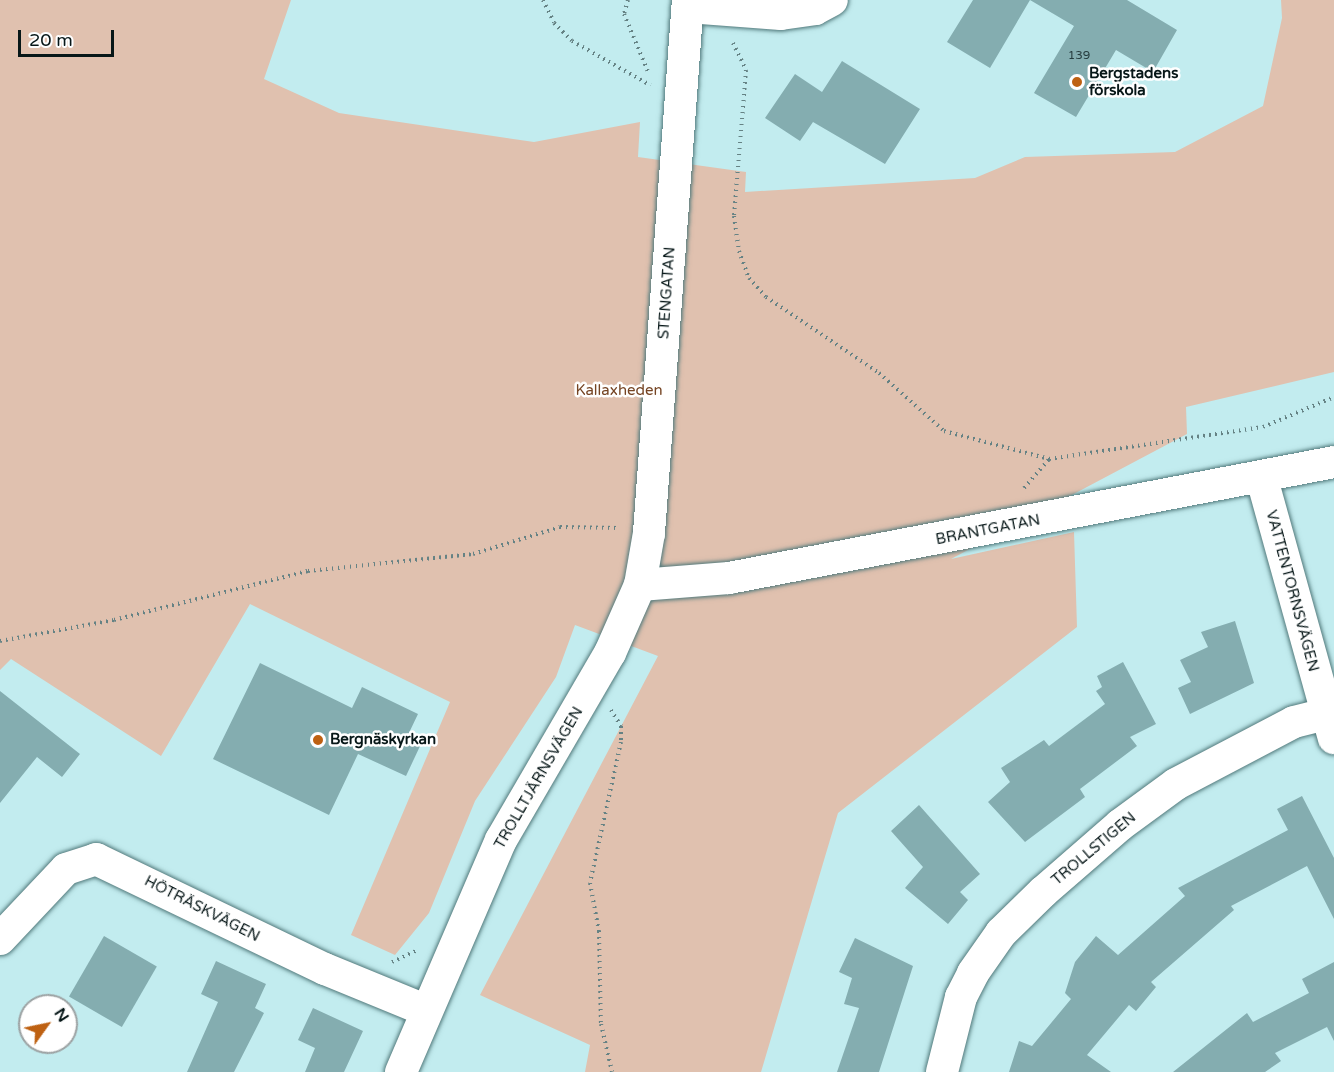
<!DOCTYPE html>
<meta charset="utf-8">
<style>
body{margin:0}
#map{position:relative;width:1334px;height:1072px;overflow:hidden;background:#c2ecef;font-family:"Varela Round",sans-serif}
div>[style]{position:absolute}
.green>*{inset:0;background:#e0c1af}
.building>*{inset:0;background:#84adb0;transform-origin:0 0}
.path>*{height:4px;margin-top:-2px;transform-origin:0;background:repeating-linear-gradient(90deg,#658284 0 1.5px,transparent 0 6px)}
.roads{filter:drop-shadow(0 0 2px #51797b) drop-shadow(0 0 2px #51797b)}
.minor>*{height:32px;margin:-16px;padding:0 16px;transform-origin:16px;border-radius:16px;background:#fff}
.dots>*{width:16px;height:16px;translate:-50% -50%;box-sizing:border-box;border:3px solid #fff;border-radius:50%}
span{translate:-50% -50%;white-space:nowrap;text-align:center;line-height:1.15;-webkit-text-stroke:5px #fff;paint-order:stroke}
.number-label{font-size:12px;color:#263c3e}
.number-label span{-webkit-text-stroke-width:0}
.poi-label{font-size:15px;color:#071718;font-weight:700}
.left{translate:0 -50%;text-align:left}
.street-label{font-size:15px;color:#071718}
.park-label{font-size:15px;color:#754423}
.north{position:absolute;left:18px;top:994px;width:60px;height:60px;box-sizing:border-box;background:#fff;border:2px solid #9ca2a3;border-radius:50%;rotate:57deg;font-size:16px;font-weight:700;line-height:24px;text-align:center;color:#071718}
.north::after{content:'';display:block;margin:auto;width:21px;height:27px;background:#be6112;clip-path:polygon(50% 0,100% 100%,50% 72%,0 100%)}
.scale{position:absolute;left:18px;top:30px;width:96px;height:27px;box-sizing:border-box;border:3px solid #071718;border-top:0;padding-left:8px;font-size:18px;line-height:21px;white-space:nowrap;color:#071718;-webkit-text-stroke:4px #fff;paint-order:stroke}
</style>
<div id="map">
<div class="green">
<i style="clip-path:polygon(0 0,291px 0,264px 79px,339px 113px,534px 142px,640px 122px,638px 157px,746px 172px,745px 192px,975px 178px,1025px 157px,1175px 152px,1263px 106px,1282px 18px,1281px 0,1334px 0,1334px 372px,1186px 407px,1187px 434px,951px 559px,1074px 532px,1077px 627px,838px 813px,761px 1072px,585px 1072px,590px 1045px,480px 995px,658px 656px,575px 625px,556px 677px,475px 801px,429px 913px,395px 955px,351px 935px,450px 702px,250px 604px,161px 756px,11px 659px,0 670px)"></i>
</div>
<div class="building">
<i style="clip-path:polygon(973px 0,1127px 0,1177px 30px,1153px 72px,1116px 50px,1076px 117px,1034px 93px,1074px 26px,1030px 0,990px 68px,947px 42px)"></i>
<i style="clip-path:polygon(842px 61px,920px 109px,885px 164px,813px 122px,800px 141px,765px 118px,795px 74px,822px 92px)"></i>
<i style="clip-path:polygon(1235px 621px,1254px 683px,1190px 714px,1178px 688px,1191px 682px,1180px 660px,1208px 647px,1201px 632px)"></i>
<i style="clip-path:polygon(1123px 662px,1156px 724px,1130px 737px,1137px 746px,1080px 789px,1085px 797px,1025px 842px,988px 802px,1010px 782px,1001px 768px,1044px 740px,1049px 746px,1105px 704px,1096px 691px,1102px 687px,1097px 676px)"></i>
<i style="clip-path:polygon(260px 663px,352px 708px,362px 687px,418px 714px,407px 737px,421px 744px,406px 776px,358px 754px,329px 815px,213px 759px)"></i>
<i style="clip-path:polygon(0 691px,80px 754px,62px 777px,37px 757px,0 803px)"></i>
<i style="clip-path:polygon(1302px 796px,1334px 858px,1334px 919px,1307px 866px,1231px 906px,1234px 910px,1151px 982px,1156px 987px,1136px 1011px,1129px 1005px,1087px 1055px,1111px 1072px,1009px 1072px,1019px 1041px,1032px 1046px,1071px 999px,1065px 993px,1075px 962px,1096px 936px,1118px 955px,1185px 896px,1178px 888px,1288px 830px,1277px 809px)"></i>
<i style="clip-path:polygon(919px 805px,980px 874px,960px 892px,968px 900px,948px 924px,905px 888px,923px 867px,891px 831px)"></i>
<i style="left:104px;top:936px;width:61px;height:70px;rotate:30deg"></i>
<i style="clip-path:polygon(855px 938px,913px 966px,879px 1072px,837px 1072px,859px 1008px,844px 1004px,852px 978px,839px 972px)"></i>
<i style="clip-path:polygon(216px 961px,266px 984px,255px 1008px,264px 1013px,234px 1072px,187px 1072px,218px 1002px,201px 994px)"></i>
<i style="clip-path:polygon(1334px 962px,1334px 1041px,1327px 1027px,1275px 1053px,1281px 1061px,1265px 1072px,1173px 1072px,1247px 1013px,1253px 1022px,1309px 993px,1302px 979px)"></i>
<i style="clip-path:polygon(313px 1008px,363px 1031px,344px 1072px,305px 1072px,315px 1048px,298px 1040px)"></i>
</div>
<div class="path">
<i style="left:543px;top:0;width:25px;rotate:64deg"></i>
<i style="left:554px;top:23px;width:25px;rotate:45deg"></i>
<i style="left:572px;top:41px;width:90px;rotate:29.4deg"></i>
<i style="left:628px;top:0;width:15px;rotate:106deg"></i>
<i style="left:624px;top:14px;width:65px;rotate:67.4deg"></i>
<i style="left:733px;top:43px;width:30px;rotate:64deg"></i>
<i style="left:746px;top:70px;width:146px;rotate:94.7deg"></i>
<i style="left:734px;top:216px;width:35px;rotate:82deg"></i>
<i style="left:739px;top:251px;width:29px;rotate:70deg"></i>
<i style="left:749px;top:278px;width:25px;rotate:48deg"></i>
<i style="left:766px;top:297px;width:136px;rotate:33.9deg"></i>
<i style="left:879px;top:373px;width:87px;rotate:41.7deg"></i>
<i style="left:944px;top:431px;width:109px;rotate:14.9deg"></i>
<i style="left:1049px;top:459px;width:216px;rotate:-8.5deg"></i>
<i style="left:1263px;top:427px;width:77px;rotate:-22.9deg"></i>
<i style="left:1024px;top:488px;width:38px;rotate:-49deg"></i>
<i style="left:0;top:641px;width:116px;rotate:-10.4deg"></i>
<i style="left:114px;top:620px;width:200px;rotate:-14.2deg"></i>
<i style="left:308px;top:571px;width:166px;rotate:-5.9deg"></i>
<i style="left:473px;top:554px;width:91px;rotate:-17.2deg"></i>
<i style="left:560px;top:527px;width:59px;rotate:1deg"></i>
<i style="left:611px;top:710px;width:19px;rotate:58deg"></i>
<i style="left:621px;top:726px;width:16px;rotate:90deg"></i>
<i style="left:621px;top:742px;width:144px;rotate:102.4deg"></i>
<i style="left:590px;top:883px;width:49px;rotate:79.4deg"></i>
<i style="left:599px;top:931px;width:93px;rotate:88.8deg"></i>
<i style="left:601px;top:1024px;width:49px;rotate:77.1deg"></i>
<i style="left:392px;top:962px;width:29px;rotate:-25deg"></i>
</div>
<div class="roads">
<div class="minor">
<i style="left:688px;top:7px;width:93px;rotate:4.3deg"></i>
<i style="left:781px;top:14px;width:34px;rotate:-8deg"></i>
<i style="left:815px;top:9px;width:19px;rotate:-28deg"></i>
<i style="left:1262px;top:479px;width:269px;rotate:74.5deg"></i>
<i style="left:640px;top:585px;width:89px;rotate:-4.5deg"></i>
<i style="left:729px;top:578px;width:616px;rotate:-10.85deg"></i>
<i style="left:0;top:939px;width:96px;rotate:-46.7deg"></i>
<i style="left:66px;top:869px;width:32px;rotate:-18deg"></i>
<i style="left:96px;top:859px;width:254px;rotate:25.7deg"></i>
<i style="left:325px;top:969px;width:108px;rotate:22.3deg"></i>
<i style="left:401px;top:1072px;width:253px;rotate:-66.7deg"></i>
<i style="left:501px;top:840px;width:216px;rotate:-59.8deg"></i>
<i style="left:610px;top:653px;width:74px;rotate:-66.2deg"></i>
<i style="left:640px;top:585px;width:53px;rotate:-80.2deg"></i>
<i style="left:649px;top:533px;width:534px;rotate:-85.82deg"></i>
<i style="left:942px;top:1072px;width:77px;rotate:-75.8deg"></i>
<i style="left:961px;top:997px;width:27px;rotate:-63deg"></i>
<i style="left:973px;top:973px;width:49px;rotate:-55deg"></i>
<i style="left:1001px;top:933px;width:59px;rotate:-44.3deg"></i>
<i style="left:1043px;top:892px;width:102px;rotate:-41deg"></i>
<i style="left:1120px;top:825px;width:69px;rotate:-36.2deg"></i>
<i style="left:1176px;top:784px;width:133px;rotate:-27.7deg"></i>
<i style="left:1294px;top:722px;width:41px;rotate:-14deg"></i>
</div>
</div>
<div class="dots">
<i style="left:1077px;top:82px;background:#be6112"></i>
<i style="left:318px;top:740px;background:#be6112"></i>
</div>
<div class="number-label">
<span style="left:1079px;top:56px">139</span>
</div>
<div class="poi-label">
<span class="left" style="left:1089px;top:82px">Bergstadens<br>förskola</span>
<span class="left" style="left:330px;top:740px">Bergnäskyrkan</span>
</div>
<div class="street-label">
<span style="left:667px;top:293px;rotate:-86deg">STENGATAN</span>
<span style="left:988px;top:530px;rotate:-11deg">BRANTGATAN</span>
<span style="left:1292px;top:591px;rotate:75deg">VATTENTORNSVÄGEN</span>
<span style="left:539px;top:778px;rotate:-60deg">TROLLTJÄRNSVÄGEN</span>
<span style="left:1094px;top:849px;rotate:-40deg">TROLLSTIGEN</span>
<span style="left:202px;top:909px;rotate:27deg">HÖTRÄSKVÄGEN</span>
</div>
<div class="park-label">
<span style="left:619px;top:391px">Kallaxheden</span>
</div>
<div class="north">N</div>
<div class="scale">20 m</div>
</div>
